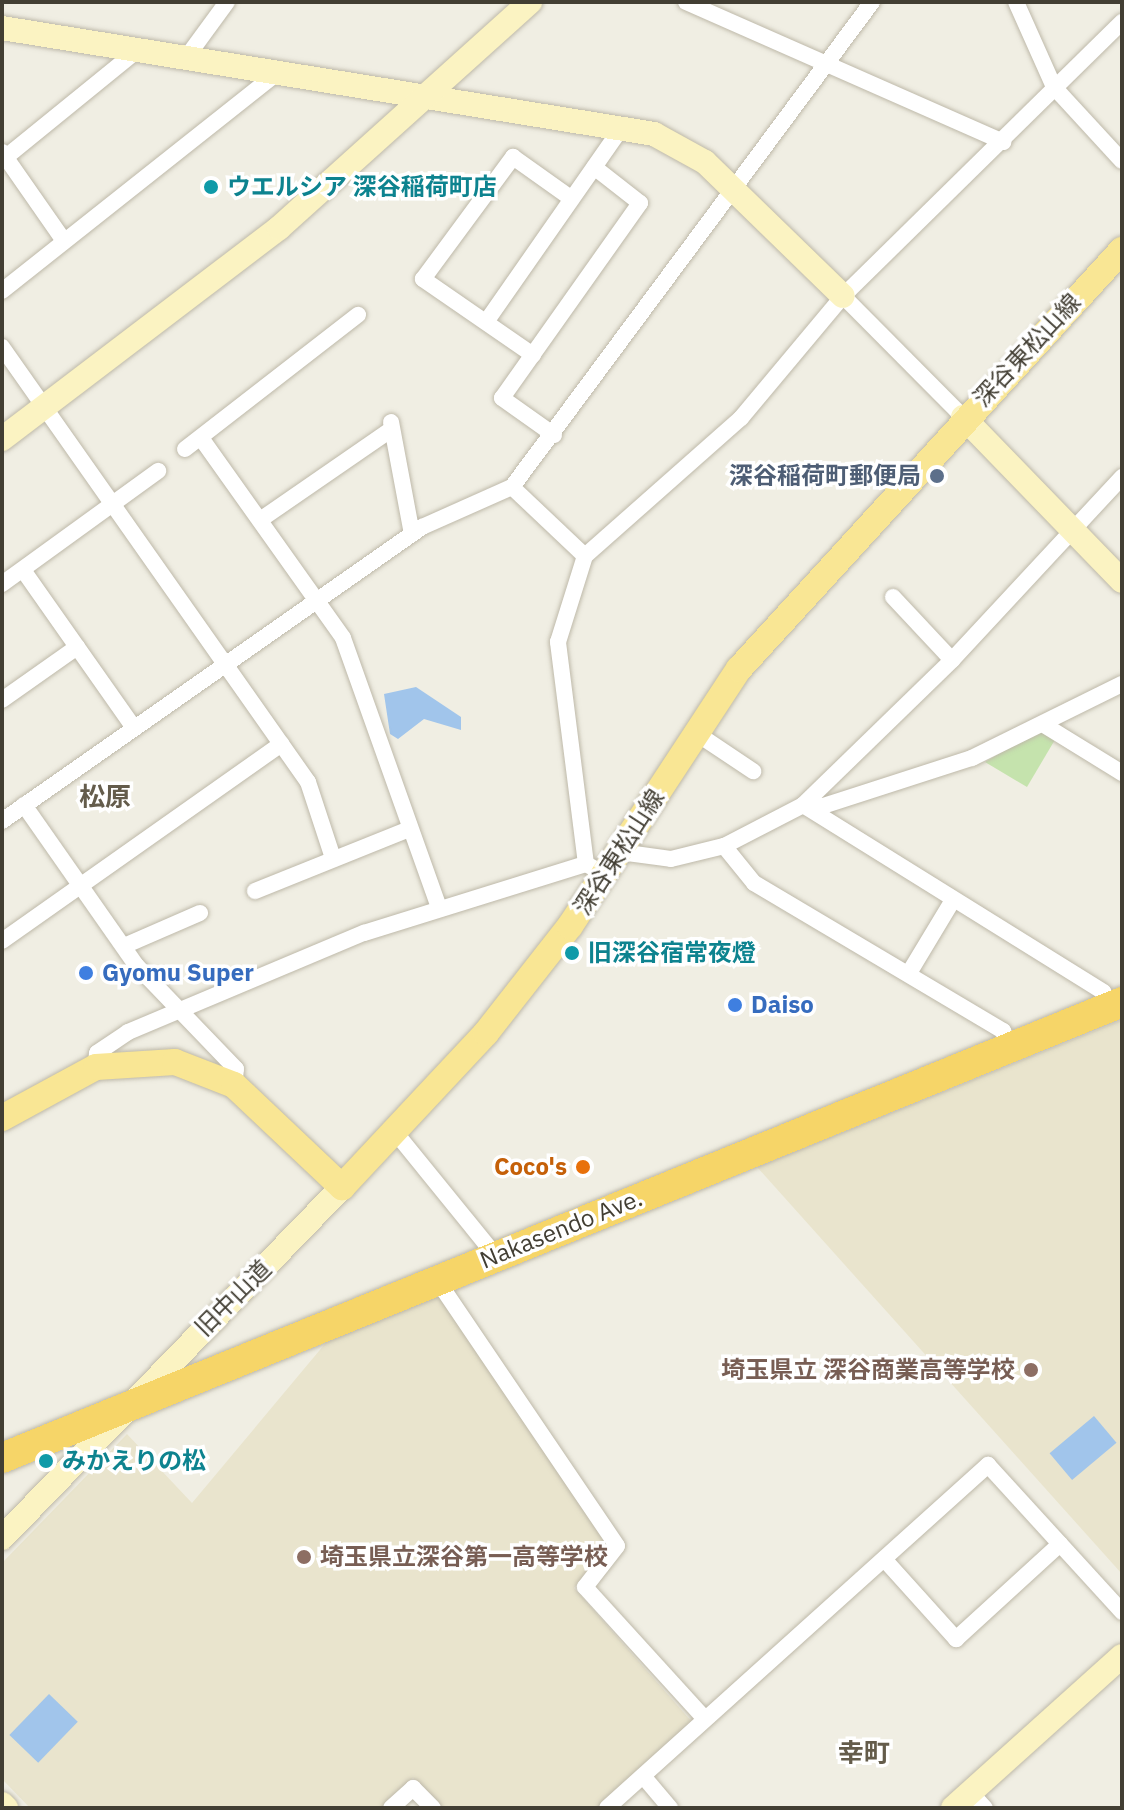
<!DOCTYPE html>
<meta charset="utf-8">
<style>
body{margin:0}
#map{position:relative;width:1124px;height:1810px;overflow:hidden;background:#f0eee3;font-family:"IBM Plex Sans","Noto Sans JP",sans-serif}
div>[style]{position:absolute}
.education>*{inset:0;background:#e9e4cd}
.green>*{inset:0;background:#c5e3ad}
.water>*{inset:0;background:#a1c5eb;transform-origin:0 0}
.roads{filter:drop-shadow(0 0 2px #beb9a9) drop-shadow(0 0 2px #beb9a9)}
.street>*{height:16px;margin:-8px;padding:0 8px;transform-origin:8px;border-radius:8px;background:#fff}
.secondary>*{height:24px;margin:-12px;padding:0 12px;transform-origin:12px;border-radius:12px;background:#fbf3c2}
.primary>*{height:26px;margin:-13px;padding:0 13px;transform-origin:13px;border-radius:13px;background:#f9e694}
.highway>*{height:30px;margin:-15px;padding:0 15px;transform-origin:15px;border-radius:15px;background:#f6d568}
.dots>*{width:22px;height:22px;translate:-50% -50%;box-sizing:border-box;border:4px solid #fff;border-radius:50%}
span{translate:-50% -50%;white-space:nowrap;text-align:center;line-height:1.15;-webkit-text-stroke:7px #fff;paint-order:stroke}
.culture-label{font-size:24px;color:#0d838f;font-weight:700}
.left{translate:0 -50%;text-align:left}
.street-label{font-size:24px;color:#423e33}
.service-label{font-size:24px;color:#4e5e75;font-weight:700}
.right{translate:-100% -50%;text-align:right}
.shop-label{font-size:24px;color:#366cbe;font-weight:700}
.food-label{font-size:24px;color:#c56008;font-weight:700}
.education-label{font-size:24px;color:#785e54;font-weight:700}
.neighbourhood-label{font-size:26px;color:#645c4b;font-weight:700}
.frame{position:absolute;inset:0;border:4px solid #423e33;pointer-events:none}
</style>
<div id="map">
<div class="education">
<i style="clip-path:polygon(1122px 1020px,1122px 1574px,757px 1167px)"></i>
<i style="clip-path:polygon(438px 1295px,604px 1535px,605px 1551px,574px 1588px,692px 1722px,597px 1808px,442px 1808px,413px 1778px,380px 1808px,30px 1808px,2px 1779px,2px 1563px,127px 1434px,192px 1503px,329px 1339px)"></i>
</div>
<div class="green">
<i style="clip-path:polygon(1039px 730px,1056px 738px,1027px 787px,985px 762px)"></i>
</div>
<div class="water">
<i style="clip-path:polygon(416px 687px,461px 717px,461px 730px,424px 719px,398px 739px,390px 734px,384px 694px)"></i>
<i style="left:1094px;top:1416px;width:35px;height:58px;rotate:50deg"></i>
<i style="left:49px;top:1694px;width:40px;height:57px;rotate:44deg"></i>
</div>
<div class="roads">
<div class="street">
<i style="left:686px;top:2px;width:347px;rotate:23.8deg"></i>
<i style="left:1016px;top:2px;width:93px;rotate:65.9deg"></i>
<i style="left:1054px;top:87px;width:100px;rotate:47.4deg"></i>
<i style="left:186px;top:58px;width:69px;rotate:-53.8deg"></i>
<i style="left:2px;top:152px;width:108px;rotate:55.1deg"></i>
<i style="left:6px;top:157px;width:173px;rotate:-39.1deg"></i>
<i style="left:2px;top:291px;width:351px;rotate:-38.4deg"></i>
<i style="left:843px;top:296px;width:170px;rotate:45.2deg"></i>
<i style="left:486px;top:322px;width:238px;rotate:-55.1deg"></i>
<i style="left:2px;top:347px;width:532px;rotate:54.88deg"></i>
<i style="left:308px;top:782px;width:80px;rotate:71.8deg"></i>
<i style="left:533px;top:355px;width:134px;rotate:-145.4deg"></i>
<i style="left:423px;top:279px;width:152px;rotate:-53.6deg"></i>
<i style="left:513px;top:157px;width:72px;rotate:35.4deg"></i>
<i style="left:391px;top:422px;width:114px;rotate:79.4deg"></i>
<i style="left:554px;top:435px;width:64px;rotate:-144.6deg"></i>
<i style="left:502px;top:398px;width:239px;rotate:-54.7deg"></i>
<i style="left:640px;top:203px;width:58px;rotate:-142deg"></i>
<i style="left:201px;top:438px;width:245px;rotate:54.6deg"></i>
<i style="left:343px;top:638px;width:286px;rotate:70.4deg"></i>
<i style="left:185px;top:449px;width:219px;rotate:-37.8deg"></i>
<i style="left:512px;top:487px;width:100px;rotate:43.4deg"></i>
<i style="left:260px;top:520px;width:160px;rotate:-34.6deg"></i>
<i style="left:23px;top:570px;width:193px;rotate:54.9deg"></i>
<i style="left:2px;top:584px;width:193px;rotate:-35.9deg"></i>
<i style="left:893px;top:597px;width:86px;rotate:46.9deg"></i>
<i style="left:2px;top:700px;width:92px;rotate:-35.2deg"></i>
<i style="left:1044px;top:725px;width:92px;rotate:31.6deg"></i>
<i style="left:696px;top:733px;width:69px;rotate:33.7deg"></i>
<i style="left:24px;top:805px;width:195px;rotate:55deg"></i>
<i style="left:136px;top:965px;width:144px;rotate:46.1deg"></i>
<i style="left:236px;top:1069px;width:16px;rotate:97deg"></i>
<i style="left:803px;top:805px;width:354px;rotate:31.9deg"></i>
<i style="left:1103px;top:992px;width:16px;rotate:63deg"></i>
<i style="left:803px;top:805px;width:20px;rotate:3deg"></i>
<i style="left:823px;top:806px;width:157px;rotate:-17.9deg"></i>
<i style="left:972px;top:758px;width:167px;rotate:-26.3deg"></i>
<i style="left:2px;top:821px;width:513px;rotate:-34.99deg"></i>
<i style="left:422px;top:527px;width:98px;rotate:-24deg"></i>
<i style="left:512px;top:487px;width:604px;rotate:-53.41deg"></i>
<i style="left:724px;top:846px;width:48px;rotate:51deg"></i>
<i style="left:754px;top:883px;width:290px;rotate:30.7deg"></i>
<i style="left:1003px;top:1031px;width:18px;rotate:71deg"></i>
<i style="left:620px;top:852px;width:51px;rotate:7.8deg"></i>
<i style="left:671px;top:859px;width:55px;rotate:-13.8deg"></i>
<i style="left:724px;top:846px;width:89px;rotate:-27.4deg"></i>
<i style="left:803px;top:805px;width:208px;rotate:-44.2deg"></i>
<i style="left:952px;top:660px;width:250px;rotate:-47.1deg"></i>
<i style="left:586px;top:864px;width:224px;rotate:-97.2deg"></i>
<i style="left:558px;top:642px;width:90px;rotate:-72.6deg"></i>
<i style="left:585px;top:556px;width:208px;rotate:-41.5deg"></i>
<i style="left:741px;top:418px;width:159px;rotate:-50.1deg"></i>
<i style="left:843px;top:296px;width:391px;rotate:-44.5deg"></i>
<i style="left:255px;top:891px;width:166px;rotate:-21.9deg"></i>
<i style="left:2px;top:941px;width:342px;rotate:-35.2deg"></i>
<i style="left:124px;top:946px;width:83px;rotate:-23.5deg"></i>
<i style="left:909px;top:973px;width:85px;rotate:-58.9deg"></i>
<i style="left:96px;top:1067px;width:14px;rotate:-86deg"></i>
<i style="left:97px;top:1053px;width:37px;rotate:-34deg"></i>
<i style="left:128px;top:1032px;width:256px;rotate:-22.8deg"></i>
<i style="left:364px;top:933px;width:232px;rotate:-17.3deg"></i>
<i style="left:586px;top:864px;width:10px;rotate:29deg"></i>
<i style="left:395px;top:1132px;width:159px;rotate:50.9deg"></i>
<i style="left:437px;top:1280px;width:321px;rotate:55.9deg"></i>
<i style="left:617px;top:1546px;width:52px;rotate:128deg"></i>
<i style="left:585px;top:1587px;width:178px;rotate:47.7deg"></i>
<i style="left:884px;top:1559px;width:108px;rotate:48deg"></i>
<i style="left:956px;top:1639px;width:141px;rotate:-42.4deg"></i>
<i style="left:643px;top:1776px;width:42px;rotate:49.8deg"></i>
<i style="left:970px;top:1792px;width:22px;rotate:47deg"></i>
<i style="left:391px;top:1808px;width:30px;rotate:-42deg"></i>
<i style="left:413px;top:1788px;width:28px;rotate:45deg"></i>
<i style="left:607px;top:1808px;width:513px;rotate:-42deg"></i>
<i style="left:988px;top:1465px;width:199px;rotate:47.6deg"></i>
</div>
<div class="secondary">
<i style="left:2px;top:28px;width:661px;rotate:9.23deg"></i>
<i style="left:654px;top:134px;width:58px;rotate:28.8deg"></i>
<i style="left:705px;top:162px;width:192px;rotate:44.2deg"></i>
<i style="left:963px;top:417px;width:228px;rotate:45.9deg"></i>
<i style="left:2px;top:439px;width:348px;rotate:-37.3deg"></i>
<i style="left:279px;top:228px;width:338px;rotate:-42deg"></i>
<i style="left:2px;top:1538px;width:489px;rotate:-45.9deg"></i>
<i style="left:2px;top:1804px;width:6px;rotate:45deg"></i>
<i style="left:953px;top:1808px;width:227px;rotate:-42deg"></i>
</div>
<div class="primary">
<i style="left:2px;top:1118px;width:107px;rotate:-28.5deg"></i>
<i style="left:96px;top:1067px;width:79px;rotate:-3.6deg"></i>
<i style="left:175px;top:1062px;width:63px;rotate:21.3deg"></i>
<i style="left:234px;top:1085px;width:149px;rotate:43.4deg"></i>
<i style="left:342px;top:1187px;width:211px;rotate:-46.9deg"></i>
<i style="left:486px;top:1033px;width:136px;rotate:-51.9deg"></i>
<i style="left:570px;top:926px;width:308px;rotate:-56.7deg"></i>
<i style="left:739px;top:669px;width:568px;rotate:-47.57deg"></i>
</div>
<div class="highway">
<i style="left:2px;top:1458px;width:1209px;rotate:-22.15deg"></i>
</div>
</div>
<div class="dots">
<i style="left:211px;top:187px;background:#0f9aa8"></i>
<i style="left:937px;top:476px;background:#5c6f8a"></i>
<i style="left:572px;top:953px;background:#0f9aa8"></i>
<i style="left:86px;top:973px;background:#3f7fe0"></i>
<i style="left:735px;top:1005px;background:#3f7fe0"></i>
<i style="left:583px;top:1167px;background:#e8710a"></i>
<i style="left:1031px;top:1370px;background:#8d6e63"></i>
<i style="left:46px;top:1461px;background:#0f9aa8"></i>
<i style="left:304px;top:1557px;background:#8d6e63"></i>
</div>
<div class="culture-label">
<span class="left" style="left:227px;top:187px">ウエルシア 深谷稲荷町店</span>
<span class="left" style="left:588px;top:953px">旧深谷宿常夜燈</span>
<span class="left" style="left:62px;top:1461px">みかえりの松</span>
</div>
<div class="street-label">
<span style="left:1027px;top:350px;rotate:-47deg">深谷東松山線</span>
<span style="left:619px;top:852px;rotate:-57deg">深谷東松山線</span>
<span style="left:561px;top:1229px;rotate:-22deg">Nakasendo Ave.</span>
<span style="left:233px;top:1298px;rotate:-45deg">旧中山道</span>
</div>
<div class="service-label">
<span class="right" style="left:921px;top:476px">深谷稲荷町郵便局</span>
</div>
<div class="shop-label">
<span class="left" style="left:102px;top:973px">Gyomu Super</span>
<span class="left" style="left:751px;top:1005px">Daiso</span>
</div>
<div class="food-label">
<span class="right" style="left:567px;top:1167px">Coco's</span>
</div>
<div class="education-label">
<span class="right" style="left:1015px;top:1370px">埼玉県立 深谷商業高等学校</span>
<span class="left" style="left:320px;top:1557px">埼玉県立深谷第一高等学校</span>
</div>
<div class="neighbourhood-label">
<span style="left:105px;top:797px">松原</span>
<span style="left:864px;top:1753px">幸町</span>
</div>
<div class="frame"></div>
</div>
